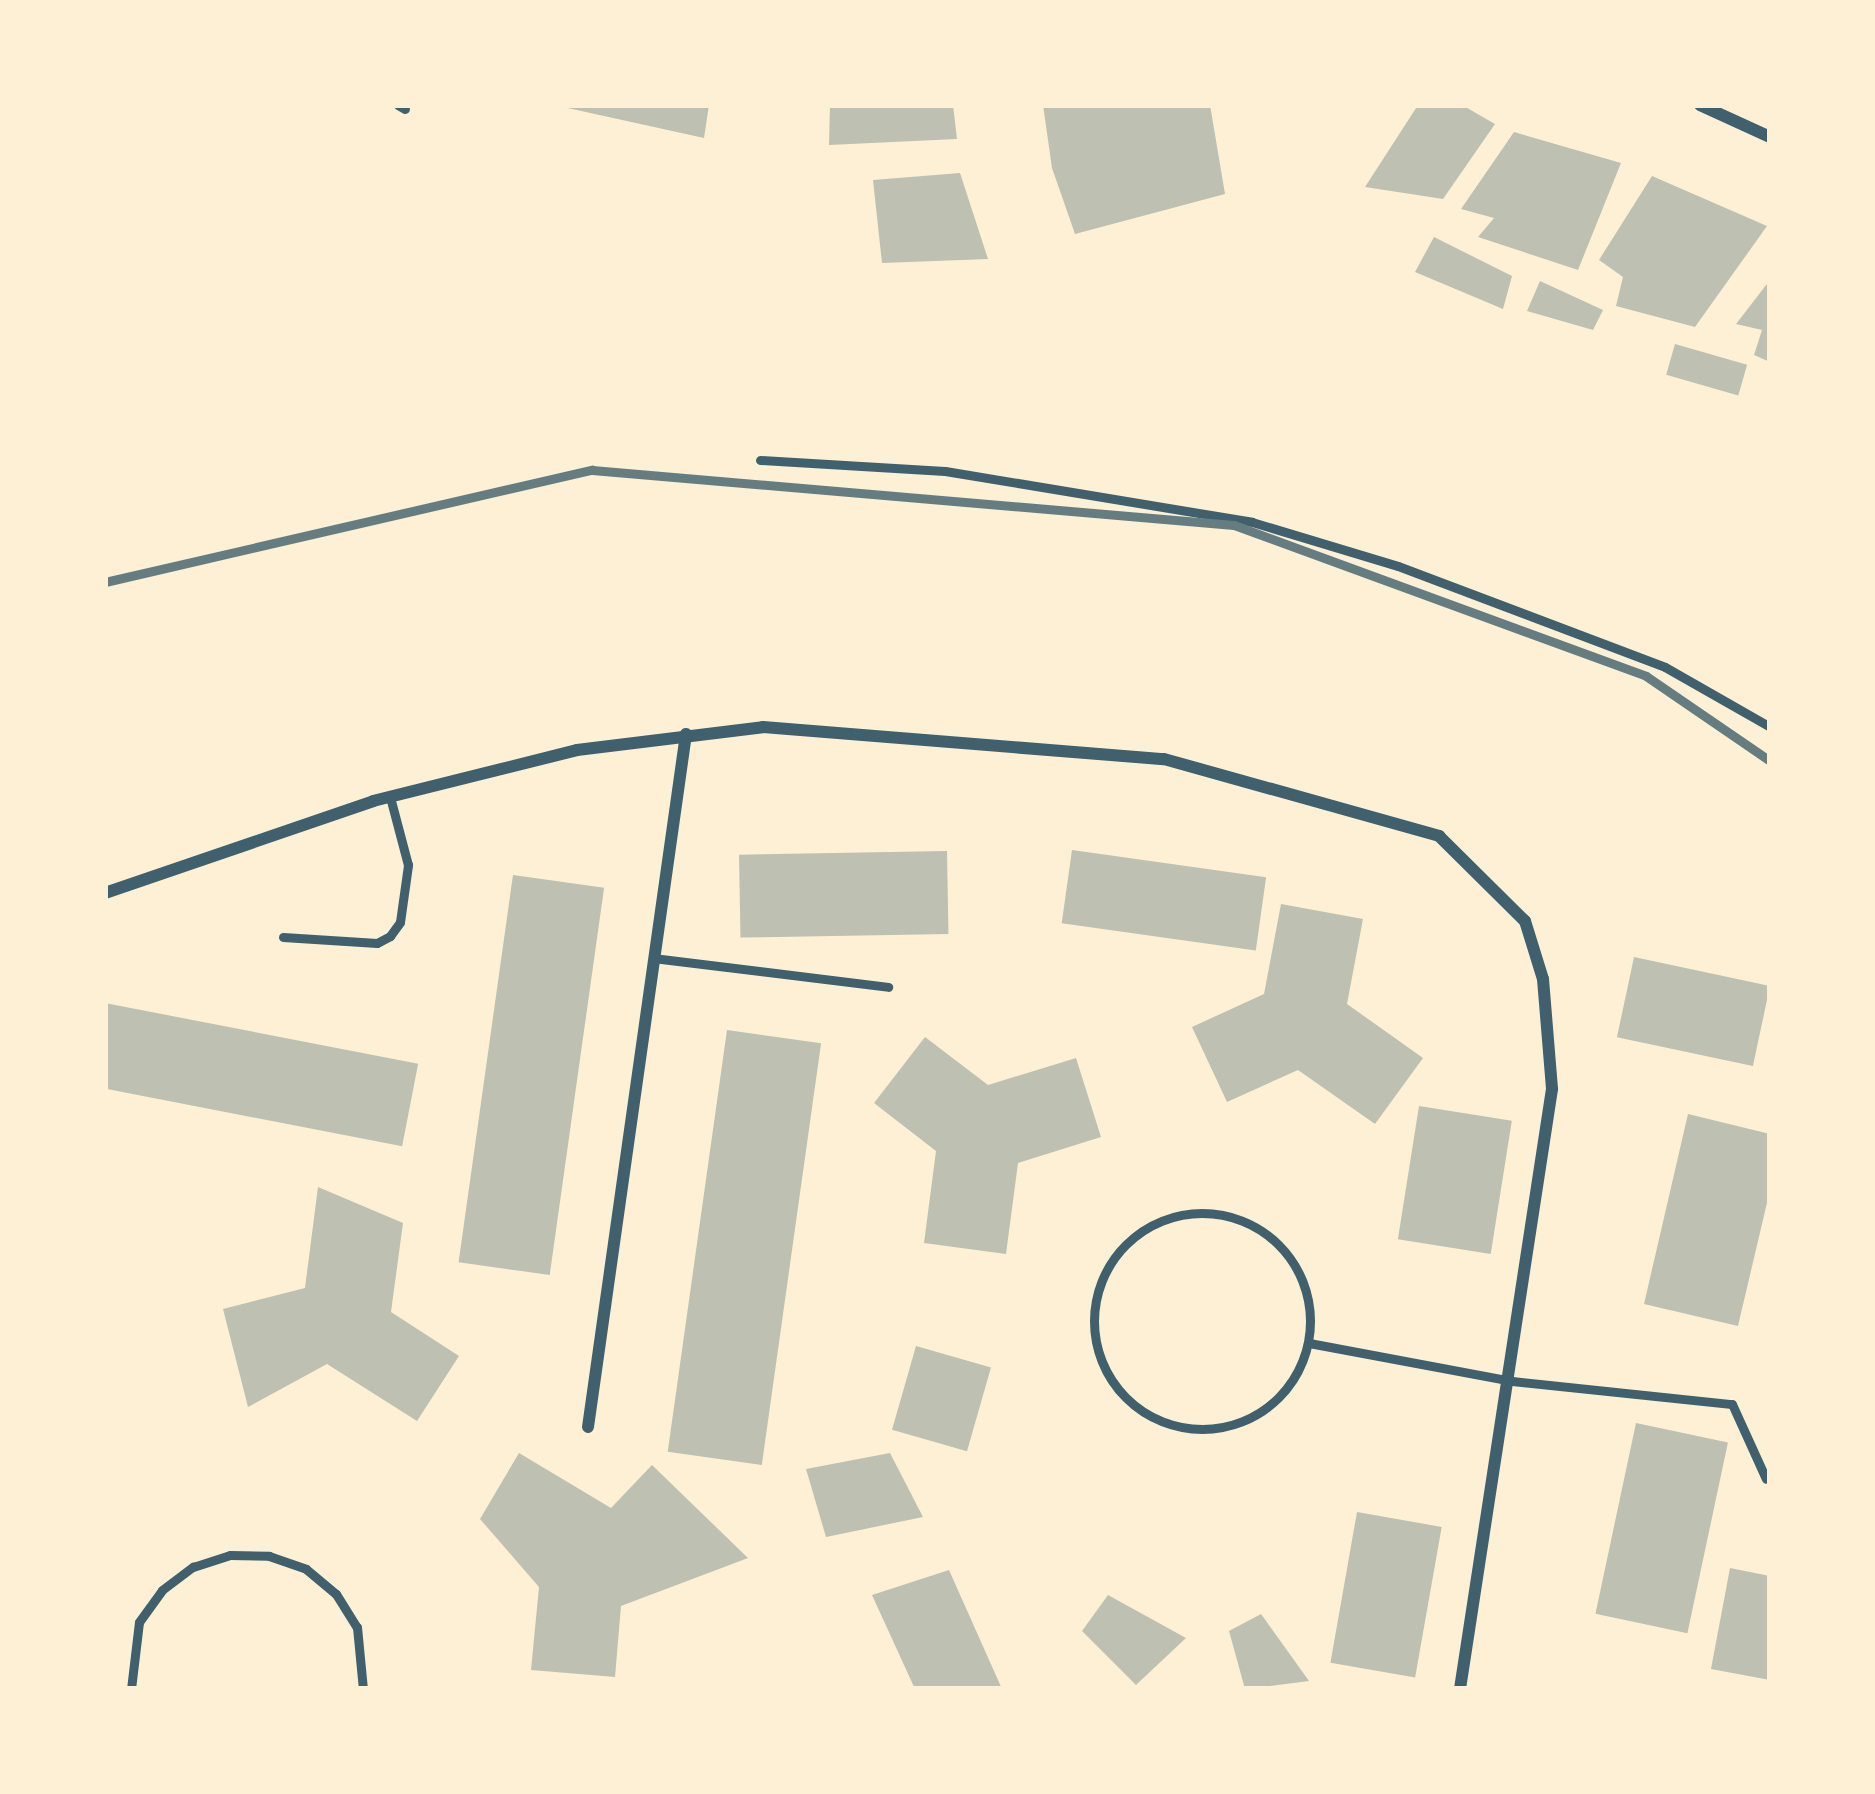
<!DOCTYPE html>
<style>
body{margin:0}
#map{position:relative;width:1875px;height:1794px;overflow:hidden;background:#fdf0d5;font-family:"Libre Baskerville",serif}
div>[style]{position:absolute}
.building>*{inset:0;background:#bec0b2;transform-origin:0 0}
.service>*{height:9px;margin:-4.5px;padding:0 4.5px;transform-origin:4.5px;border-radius:4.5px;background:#3f606c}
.service>.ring{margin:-4.5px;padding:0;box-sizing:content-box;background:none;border:9px solid #3f606c;border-radius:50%}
.minor>*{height:12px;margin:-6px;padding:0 6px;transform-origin:6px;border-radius:6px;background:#3f606c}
.rail>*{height:9px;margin:-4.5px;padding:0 4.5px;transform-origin:4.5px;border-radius:4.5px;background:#657d81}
span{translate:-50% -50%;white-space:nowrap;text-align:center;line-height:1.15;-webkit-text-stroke:9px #fdf0d5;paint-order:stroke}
.frame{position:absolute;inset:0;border:108px solid #fdf0d5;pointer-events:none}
</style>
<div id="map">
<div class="building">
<i style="clip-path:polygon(554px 105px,709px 105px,704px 138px)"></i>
<i style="clip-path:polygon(830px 105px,953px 105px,957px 139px,829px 145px)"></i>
<i style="clip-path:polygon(1043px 105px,1210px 105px,1225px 194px,1075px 234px,1052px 168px)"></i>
<i style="clip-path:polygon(1418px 105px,1462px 105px,1495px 124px,1443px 199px,1365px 187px)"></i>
<i style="clip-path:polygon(1514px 132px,1621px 163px,1578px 270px,1478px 237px,1494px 218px,1461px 209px)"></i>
<i style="clip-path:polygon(960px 173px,988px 259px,882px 263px,873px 180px)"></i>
<i style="clip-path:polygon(1652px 176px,1767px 226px,1695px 327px,1616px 306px,1623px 277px,1599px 260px)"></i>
<i style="clip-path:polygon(1434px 237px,1512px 276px,1503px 309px,1415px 272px)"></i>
<i style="clip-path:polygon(1770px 280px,1770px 362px,1754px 355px,1762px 330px,1736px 324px)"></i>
<i style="clip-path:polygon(1540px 281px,1603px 310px,1593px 330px,1527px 311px)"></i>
<i style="left:1675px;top:344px;width:75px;height:32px;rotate:16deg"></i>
<i style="left:1072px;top:850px;width:196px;height:74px;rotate:8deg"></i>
<i style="left:947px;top:851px;width:83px;height:208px;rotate:89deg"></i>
<i style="left:513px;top:875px;width:92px;height:391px;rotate:8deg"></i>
<i style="clip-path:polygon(1281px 904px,1363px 919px,1347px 1004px,1423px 1058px,1375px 1124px,1298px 1070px,1227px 1102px,1192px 1027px,1264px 994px)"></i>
<i style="left:1634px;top:957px;width:139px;height:82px;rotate:12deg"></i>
<i style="left:105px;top:1003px;width:319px;height:84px;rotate:11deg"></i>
<i style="left:727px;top:1030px;width:95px;height:426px;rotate:8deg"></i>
<i style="clip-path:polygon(925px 1037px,988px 1085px,1076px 1058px,1101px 1137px,1018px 1163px,1006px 1254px,924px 1243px,936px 1151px,874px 1103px)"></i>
<i style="left:1419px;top:1106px;width:94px;height:135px;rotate:9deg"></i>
<i style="clip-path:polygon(1688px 1114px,1770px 1134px,1770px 1190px,1738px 1326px,1644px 1304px)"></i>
<i style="clip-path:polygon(318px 1187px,403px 1223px,391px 1312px,459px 1356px,417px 1421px,327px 1364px,248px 1407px,223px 1309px,305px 1288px)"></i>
<i style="left:916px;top:1346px;width:78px;height:87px;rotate:16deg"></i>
<i style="left:1636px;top:1423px;width:94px;height:195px;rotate:12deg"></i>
<i style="clip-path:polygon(519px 1453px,611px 1508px,652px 1465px,748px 1558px,621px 1606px,615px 1677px,531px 1670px,539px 1587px,480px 1519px)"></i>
<i style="clip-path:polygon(890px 1453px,923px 1517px,826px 1537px,806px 1469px)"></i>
<i style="left:1357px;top:1512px;width:86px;height:153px;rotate:10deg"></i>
<i style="clip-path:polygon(1730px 1568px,1770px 1576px,1770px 1680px,1711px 1669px)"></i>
<i style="clip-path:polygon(949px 1570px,1002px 1689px,915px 1689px,872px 1595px)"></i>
<i style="clip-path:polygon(1108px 1595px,1186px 1638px,1136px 1685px,1082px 1631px)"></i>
<i style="clip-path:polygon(1261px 1614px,1309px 1681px,1245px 1689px,1229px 1631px)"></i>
</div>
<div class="service">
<i style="left:398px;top:105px;width:8px;rotate:30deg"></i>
<i style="left:760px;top:460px;width:185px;rotate:3.4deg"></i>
<i style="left:945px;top:471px;width:311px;rotate:9.4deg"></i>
<i style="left:1252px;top:522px;width:152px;rotate:16.8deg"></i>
<i style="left:1398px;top:566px;width:285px;rotate:20.7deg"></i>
<i style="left:1665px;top:667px;width:121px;rotate:29.7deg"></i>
<i style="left:283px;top:937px;width:94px;rotate:3.7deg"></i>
<i style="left:377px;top:943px;width:15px;rotate:-28deg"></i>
<i style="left:390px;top:936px;width:17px;rotate:-54deg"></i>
<i style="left:400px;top:922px;width:58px;rotate:-82deg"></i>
<i style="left:408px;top:865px;width:70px;rotate:-104.8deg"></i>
<i style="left:653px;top:958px;width:237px;rotate:7deg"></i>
<i class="ring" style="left:1094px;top:1213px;width:207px;height:207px"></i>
<i style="left:1309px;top:1343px;width:207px;rotate:10.6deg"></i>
<i style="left:1512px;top:1381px;width:221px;rotate:6deg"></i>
<i style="left:1732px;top:1404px;width:82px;rotate:65.6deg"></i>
<i style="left:131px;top:1689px;width:67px;rotate:-83.2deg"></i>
<i style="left:139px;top:1622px;width:39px;rotate:-54deg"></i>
<i style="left:162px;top:1590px;width:39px;rotate:-37deg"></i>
<i style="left:193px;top:1567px;width:39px;rotate:-18deg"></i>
<i style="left:230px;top:1555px;width:39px;rotate:1deg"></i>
<i style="left:269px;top:1556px;width:39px;rotate:19deg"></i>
<i style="left:306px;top:1569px;width:39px;rotate:40deg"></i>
<i style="left:336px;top:1594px;width:39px;rotate:58deg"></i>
<i style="left:357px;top:1627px;width:62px;rotate:84.5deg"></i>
</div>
<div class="minor">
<i style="left:1700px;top:105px;width:77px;rotate:24.6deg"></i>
<i style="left:105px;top:893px;width:283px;rotate:-18.9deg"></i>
<i style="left:373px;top:801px;width:210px;rotate:-14deg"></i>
<i style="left:577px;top:750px;width:187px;rotate:-7deg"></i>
<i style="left:763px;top:727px;width:402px;rotate:4.6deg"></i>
<i style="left:1164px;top:759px;width:286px;rotate:15.6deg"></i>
<i style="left:1439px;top:836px;width:121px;rotate:44.7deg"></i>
<i style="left:1525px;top:921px;width:61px;rotate:72.8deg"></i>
<i style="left:1543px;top:979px;width:110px;rotate:85.3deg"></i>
<i style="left:1552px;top:1089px;width:607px;rotate:98.72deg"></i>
<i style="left:588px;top:1427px;width:700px;rotate:-81.95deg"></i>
</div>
<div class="rail">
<i style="left:105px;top:582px;width:500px;rotate:-13deg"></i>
<i style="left:592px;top:470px;width:644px;rotate:4.9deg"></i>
<i style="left:1234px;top:525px;width:439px;rotate:20.1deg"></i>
<i style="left:1646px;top:676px;width:150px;rotate:34.4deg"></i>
</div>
<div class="frame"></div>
</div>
